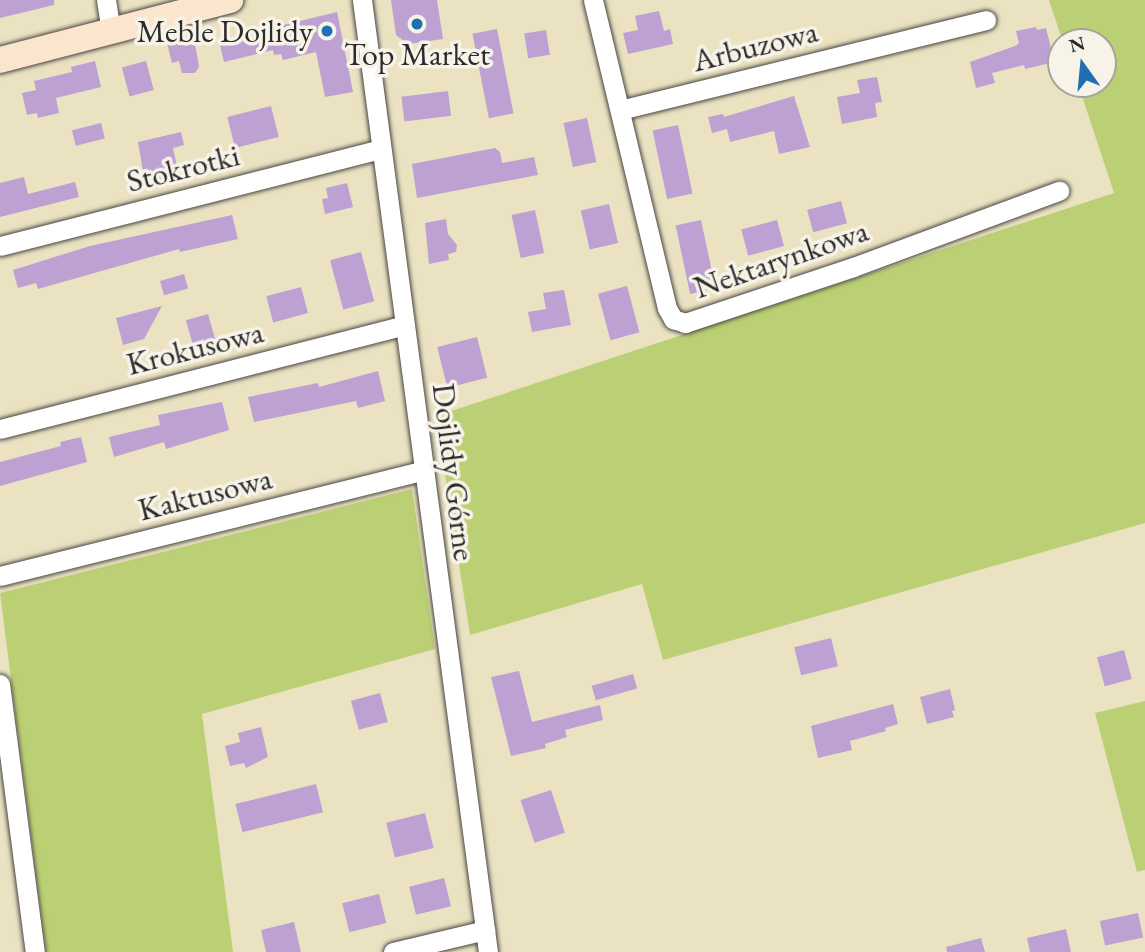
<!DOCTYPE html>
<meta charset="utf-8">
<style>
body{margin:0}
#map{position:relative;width:1145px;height:952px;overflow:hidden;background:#ebe2c2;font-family:"EB Garamond",serif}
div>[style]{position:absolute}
.green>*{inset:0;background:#bbd074}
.building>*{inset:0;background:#bca1d2;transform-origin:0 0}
.roads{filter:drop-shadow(0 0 2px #484642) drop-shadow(0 0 2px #484642)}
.street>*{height:19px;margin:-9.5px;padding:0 9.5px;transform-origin:9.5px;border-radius:9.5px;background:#fff}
.secondary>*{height:26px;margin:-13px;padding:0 13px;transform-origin:13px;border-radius:13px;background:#fbe5cf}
.dots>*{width:19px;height:19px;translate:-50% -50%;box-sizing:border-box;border:4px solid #f7f3e8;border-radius:50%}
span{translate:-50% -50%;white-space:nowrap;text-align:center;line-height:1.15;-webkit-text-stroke:7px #f7f3e8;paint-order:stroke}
.poi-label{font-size:32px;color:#2b2b2b}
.right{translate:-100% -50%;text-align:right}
.street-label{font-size:32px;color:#2b2b2b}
.north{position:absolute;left:1047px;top:28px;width:70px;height:70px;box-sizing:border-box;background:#f7f3e8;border:2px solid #a5a39c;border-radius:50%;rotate:345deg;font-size:19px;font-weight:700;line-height:28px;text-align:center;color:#2b2b2b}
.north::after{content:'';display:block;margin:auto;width:24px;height:32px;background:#1f6fb2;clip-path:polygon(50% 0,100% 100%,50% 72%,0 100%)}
</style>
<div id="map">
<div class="green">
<i style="clip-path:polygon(1049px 0,1145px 0,1145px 523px,663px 660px,642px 584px,470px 635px,436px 416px,1114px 193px,1078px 84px,1103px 84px,1103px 42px,1063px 42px)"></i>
<i style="clip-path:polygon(412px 489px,435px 649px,202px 714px,233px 952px,46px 952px,0 593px)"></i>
<i style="clip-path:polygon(1145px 701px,1145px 870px,1137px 872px,1095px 713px)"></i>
</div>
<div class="building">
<i style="clip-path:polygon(0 0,54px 0,54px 5px,0 18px)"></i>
<i style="clip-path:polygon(391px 0,437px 0,443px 39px,408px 44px,396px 35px)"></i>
<i style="clip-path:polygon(659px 11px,664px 31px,670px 29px,673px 44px,628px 54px,623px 33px,638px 30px,635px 16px)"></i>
<i style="clip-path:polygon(337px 12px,353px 92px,325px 97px,316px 52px,283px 60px,281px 54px,274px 55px,273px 50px,224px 62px,220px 45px,256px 36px,255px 32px)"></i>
<i style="clip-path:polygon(1036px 27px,1037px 30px,1046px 28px,1052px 52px,1048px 53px,1050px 63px,1025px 69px,1024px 65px,992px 73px,995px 83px,976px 88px,970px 62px,1015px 46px,1019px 43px,1016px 31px)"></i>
<i style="left:497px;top:29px;width:86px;height:25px;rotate:79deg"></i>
<i style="left:546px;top:30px;width:25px;height:22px;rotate:81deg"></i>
<i style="clip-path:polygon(194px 38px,199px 67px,195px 73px,182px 73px,179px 61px,172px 63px,167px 43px)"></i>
<i style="clip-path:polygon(95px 61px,101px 87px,56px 98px,59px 113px,38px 118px,37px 113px,27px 115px,22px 93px,36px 90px,34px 81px,72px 72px,71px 67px)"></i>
<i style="left:146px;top:61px;width:30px;height:25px;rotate:75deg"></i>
<i style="clip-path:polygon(877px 77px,882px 102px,875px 103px,877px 117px,842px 124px,837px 97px,860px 93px,857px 80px)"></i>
<i style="left:448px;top:91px;width:25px;height:47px;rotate:83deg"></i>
<i style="clip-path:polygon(794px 96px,810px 147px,779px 154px,774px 131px,730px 142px,727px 129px,712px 133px,708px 117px,723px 114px,724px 117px)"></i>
<i style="left:271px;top:106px;width:32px;height:45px;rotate:76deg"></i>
<i style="left:587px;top:118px;width:45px;height:24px;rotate:78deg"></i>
<i style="left:101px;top:123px;width:16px;height:30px;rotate:76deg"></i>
<i style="left:678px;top:125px;width:70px;height:26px;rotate:78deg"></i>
<i style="clip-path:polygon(181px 132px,184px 145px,173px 148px,179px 176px,145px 183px,138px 142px)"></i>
<i style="clip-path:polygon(495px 148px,500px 152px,502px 163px,534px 157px,538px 175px,417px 198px,412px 164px)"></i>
<i style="clip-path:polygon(24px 177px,28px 194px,75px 182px,79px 197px,0 217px,0 183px)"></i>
<i style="clip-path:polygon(347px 183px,353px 207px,325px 214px,322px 199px,328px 198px,326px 188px)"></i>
<i style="left:841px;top:201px;width:23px;height:35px;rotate:75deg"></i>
<i style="left:609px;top:204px;width:40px;height:29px;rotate:77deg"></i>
<i style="left:535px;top:210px;width:44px;height:24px;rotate:78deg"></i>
<i style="clip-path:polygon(232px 215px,238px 239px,180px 252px,179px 249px,38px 289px,36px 283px,18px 288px,13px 270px,90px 246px)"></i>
<i style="clip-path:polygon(446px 219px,448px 234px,457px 245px,456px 252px,448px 254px,449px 260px,429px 264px,425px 223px)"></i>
<i style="left:701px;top:220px;width:70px;height:26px;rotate:78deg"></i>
<i style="left:777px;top:220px;width:27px;height:37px;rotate:75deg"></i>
<i style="left:361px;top:252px;width:51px;height:32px;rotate:75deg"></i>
<i style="left:184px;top:274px;width:15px;height:25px;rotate:74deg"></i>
<i style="left:627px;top:286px;width:48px;height:30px;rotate:75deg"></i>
<i style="left:301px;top:287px;width:27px;height:36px;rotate:75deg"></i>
<i style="clip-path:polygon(564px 290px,571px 325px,532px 332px,528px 312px,546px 309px,543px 293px)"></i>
<i style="clip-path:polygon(162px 306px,144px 339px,123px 345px,116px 318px)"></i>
<i style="left:208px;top:314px;width:29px;height:23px;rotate:74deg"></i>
<i style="left:477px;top:337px;width:42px;height:41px;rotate:76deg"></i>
<i style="clip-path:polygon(378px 371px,385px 401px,358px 408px,356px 401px,254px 422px,248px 397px,318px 383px,319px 387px)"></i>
<i style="clip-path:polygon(222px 402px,229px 430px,166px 449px,164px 442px,114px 457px,109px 437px,160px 425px,158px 415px)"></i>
<i style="clip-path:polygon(81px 437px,87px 462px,0 486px,0 462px,61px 446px,60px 442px)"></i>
<i style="left:831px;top:638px;width:29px;height:38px;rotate:76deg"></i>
<i style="left:1124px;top:650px;width:30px;height:28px;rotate:75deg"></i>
<i style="clip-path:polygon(519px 671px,532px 722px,600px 705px,603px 720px,565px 730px,567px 737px,545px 744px,546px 748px,511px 756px,491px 677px)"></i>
<i style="left:633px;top:674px;width:15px;height:43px;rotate:74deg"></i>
<i style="clip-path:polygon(950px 689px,955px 710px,952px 711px,954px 717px,927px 724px,920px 697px)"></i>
<i style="left:380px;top:693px;width:30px;height:30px;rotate:75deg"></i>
<i style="clip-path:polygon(893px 704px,898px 724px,885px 728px,886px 731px,850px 741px,852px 750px,818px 758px,811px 726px)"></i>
<i style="clip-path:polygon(261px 727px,268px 757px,246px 768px,244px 763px,230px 766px,225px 746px,240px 742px,238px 733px)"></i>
<i style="left:316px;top:784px;width:29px;height:83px;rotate:76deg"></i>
<i style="left:551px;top:790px;width:45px;height:32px;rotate:72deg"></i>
<i style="left:425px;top:813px;width:36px;height:40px;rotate:76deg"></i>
<i style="left:444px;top:878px;width:29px;height:36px;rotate:76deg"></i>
<i style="left:379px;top:894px;width:30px;height:38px;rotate:76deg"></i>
<i style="left:1138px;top:913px;width:25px;height:39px;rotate:78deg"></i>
<i style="clip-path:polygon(294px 922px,301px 952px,266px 952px,261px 930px)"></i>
<i style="clip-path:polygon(1066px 929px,1071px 952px,1030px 952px,1027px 938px)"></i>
<i style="clip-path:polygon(981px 938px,985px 952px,947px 952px,946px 947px)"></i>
</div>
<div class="roads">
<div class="street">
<i style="left:106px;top:0;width:31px;rotate:81deg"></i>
<i style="left:362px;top:0;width:960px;rotate:82.46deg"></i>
<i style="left:593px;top:0;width:317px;rotate:76.5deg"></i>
<i style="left:667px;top:308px;width:13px;rotate:61deg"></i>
<i style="left:673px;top:319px;width:13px;rotate:18deg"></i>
<i style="left:685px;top:323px;width:177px;rotate:-18.4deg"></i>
<i style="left:853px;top:267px;width:220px;rotate:-20.3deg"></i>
<i style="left:620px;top:110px;width:377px;rotate:-13.8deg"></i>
<i style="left:0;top:246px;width:393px;rotate:-14.3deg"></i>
<i style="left:0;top:429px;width:418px;rotate:-14.4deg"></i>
<i style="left:0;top:576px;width:437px;rotate:-14deg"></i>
<i style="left:0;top:684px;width:270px;rotate:82.6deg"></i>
<i style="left:393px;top:952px;width:95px;rotate:-13.4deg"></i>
</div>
<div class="secondary">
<i style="left:0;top:60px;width:238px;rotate:-14.6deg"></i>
</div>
</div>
<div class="dots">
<i style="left:417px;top:24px;background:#1f6fb2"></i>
<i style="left:327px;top:31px;background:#1f6fb2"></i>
</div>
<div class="poi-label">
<span class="right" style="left:313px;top:31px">Meble Dojlidy</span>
<span style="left:417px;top:54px">Top Market</span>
</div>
<div class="street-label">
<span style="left:755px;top:46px;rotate:-14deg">Arbuzowa</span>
<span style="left:183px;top:168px;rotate:-14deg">Stokrotki</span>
<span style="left:781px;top:259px;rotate:-19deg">Nektarynkowa</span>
<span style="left:195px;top:348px;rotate:-14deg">Krokusowa</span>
<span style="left:454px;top:472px;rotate:83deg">Dojlidy Górne</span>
<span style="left:205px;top:494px;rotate:-14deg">Kaktusowa</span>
</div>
<div class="north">N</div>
</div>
